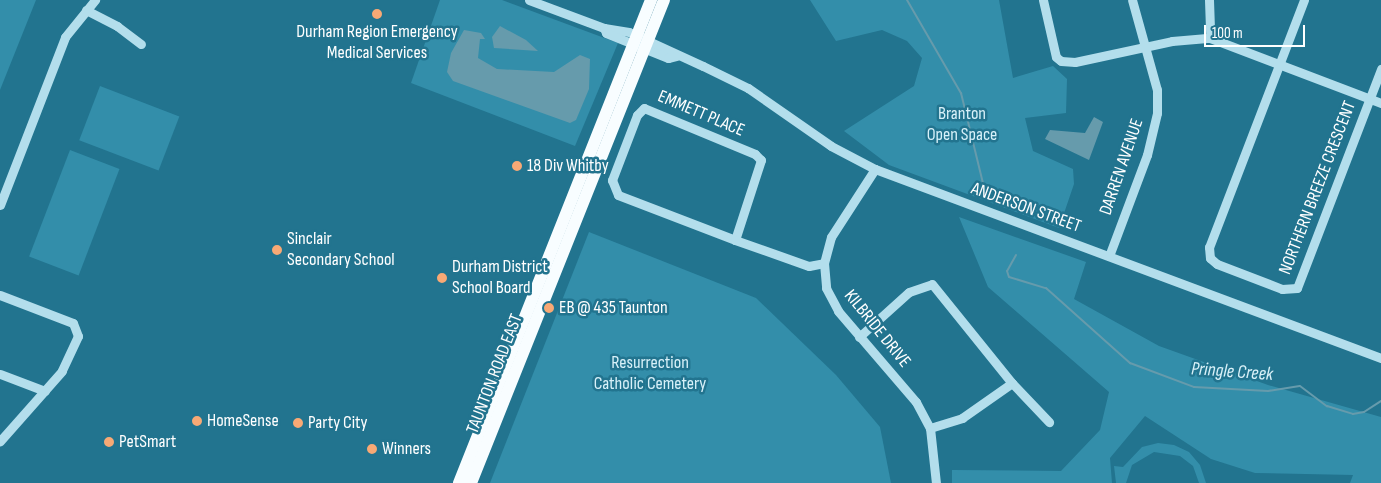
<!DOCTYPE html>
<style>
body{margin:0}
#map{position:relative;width:1381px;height:483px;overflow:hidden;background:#22748f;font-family:"Sofia Sans Condensed",sans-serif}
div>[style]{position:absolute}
.green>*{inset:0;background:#338eaa;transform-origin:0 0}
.water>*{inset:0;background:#669bac}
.stream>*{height:2px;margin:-1px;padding:0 1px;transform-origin:1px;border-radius:1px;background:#669bac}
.minor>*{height:9px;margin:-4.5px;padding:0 4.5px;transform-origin:4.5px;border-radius:4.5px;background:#b3deec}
.major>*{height:12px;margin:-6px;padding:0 6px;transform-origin:6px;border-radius:6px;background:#f8fdff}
.dots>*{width:14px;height:14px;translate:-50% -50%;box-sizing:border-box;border:2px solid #22748f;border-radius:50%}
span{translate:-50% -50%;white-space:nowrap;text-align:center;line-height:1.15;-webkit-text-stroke:5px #22748f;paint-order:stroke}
.poi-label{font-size:18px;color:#fff}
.left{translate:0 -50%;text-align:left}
.street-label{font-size:18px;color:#fff}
.park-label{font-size:18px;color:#d8f1f9}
.water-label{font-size:19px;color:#d9f1f8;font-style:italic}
.scale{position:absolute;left:1204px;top:25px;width:101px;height:22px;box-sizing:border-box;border:2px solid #fff;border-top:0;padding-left:6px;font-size:15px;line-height:18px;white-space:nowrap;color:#fff;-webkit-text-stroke:4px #22748f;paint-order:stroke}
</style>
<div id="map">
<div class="green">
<i style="clip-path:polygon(0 0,36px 0,0 90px)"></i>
<i style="clip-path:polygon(440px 0,502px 0,618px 43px,575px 146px,411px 83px)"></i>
<i style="clip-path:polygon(810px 0,999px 0,1013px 78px,1053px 66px,1067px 79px,1066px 113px,1025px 118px,1033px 151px,1073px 169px,1074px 184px,1059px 228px,889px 165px,844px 131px,914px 86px,922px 58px,907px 41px,882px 30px,836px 41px)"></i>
<i style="left:100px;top:86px;width:85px;height:58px;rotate:21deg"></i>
<i style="left:70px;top:150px;width:53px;height:114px;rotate:21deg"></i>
<i style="clip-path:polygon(959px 217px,1086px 262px,1074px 299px,1159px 346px,1268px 385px,1381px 417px,1381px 483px,1350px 483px,1353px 475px,1255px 473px,1211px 459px,1145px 416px,1110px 458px,1112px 483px,952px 483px,952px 470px,1061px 471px,1100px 430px,1109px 392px,988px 287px)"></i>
<i style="clip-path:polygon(589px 232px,756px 298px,836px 375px,880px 427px,891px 483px,490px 483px)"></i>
<i style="clip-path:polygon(1158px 443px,1174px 445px,1189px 452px,1200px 465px,1206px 483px,1199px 483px,1193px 466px,1180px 456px,1154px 452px,1132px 465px,1126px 483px,1116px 483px,1114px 466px,1123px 467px,1142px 447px)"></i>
</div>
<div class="water">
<i style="clip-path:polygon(500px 26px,526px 40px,538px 51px,494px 48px,492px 37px)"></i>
<i style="clip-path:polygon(464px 30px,481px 33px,485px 39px,480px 39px,478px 58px,497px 69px,554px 72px,580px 55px,590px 59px,589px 89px,576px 120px,570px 123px,453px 81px,447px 72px,451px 53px)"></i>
<i style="clip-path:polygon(1094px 117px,1103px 122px,1089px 160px,1045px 139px,1050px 130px,1085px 133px)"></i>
</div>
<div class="stream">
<i style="left:907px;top:0;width:108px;rotate:59.9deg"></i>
<i style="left:961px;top:93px;width:97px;rotate:76.3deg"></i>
<i style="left:1016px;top:255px;width:18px;rotate:119deg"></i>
<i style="left:1007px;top:271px;width:6px;rotate:72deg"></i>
<i style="left:1009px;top:277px;width:39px;rotate:17deg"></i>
<i style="left:1046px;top:288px;width:113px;rotate:41.8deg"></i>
<i style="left:1130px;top:363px;width:68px;rotate:20.6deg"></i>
<i style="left:1194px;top:387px;width:74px;rotate:3.1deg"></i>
<i style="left:1268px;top:391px;width:32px;rotate:-9deg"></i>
<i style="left:1300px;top:386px;width:34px;rotate:37deg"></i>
<i style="left:1327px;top:406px;width:27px;rotate:17deg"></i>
<i style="left:1353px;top:414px;width:11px;rotate:-10deg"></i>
<i style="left:1364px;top:412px;width:20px;rotate:-33deg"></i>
</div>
<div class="minor">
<i style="left:529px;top:0;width:80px;rotate:20.5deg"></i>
<i style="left:604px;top:28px;width:25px;rotate:9deg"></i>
<i style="left:629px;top:32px;width:81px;rotate:24.7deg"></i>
<i style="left:703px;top:66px;width:50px;rotate:26.1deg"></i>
<i style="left:748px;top:88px;width:101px;rotate:34.9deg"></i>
<i style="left:831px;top:146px;width:50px;rotate:27.6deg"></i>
<i style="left:875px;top:169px;width:540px;rotate:20.48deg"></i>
<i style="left:1043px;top:0;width:58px;rotate:77.2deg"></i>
<i style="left:1056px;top:57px;width:6px;rotate:39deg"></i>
<i style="left:1061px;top:61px;width:14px;rotate:4deg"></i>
<i style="left:1075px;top:62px;width:99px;rotate:-12.2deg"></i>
<i style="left:1172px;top:41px;width:38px;rotate:-5deg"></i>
<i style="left:1210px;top:38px;width:183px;rotate:20.8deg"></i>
<i style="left:1209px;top:0;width:38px;rotate:88deg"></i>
<i style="left:1304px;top:0;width:265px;rotate:111deg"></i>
<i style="left:1209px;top:247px;width:11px;rotate:85deg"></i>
<i style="left:1210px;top:258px;width:9px;rotate:41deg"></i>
<i style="left:1217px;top:264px;width:70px;rotate:21deg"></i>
<i style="left:1282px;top:289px;width:15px;rotate:-4deg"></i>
<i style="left:1297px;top:288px;width:235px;rotate:-69deg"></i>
<i style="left:86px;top:10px;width:35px;rotate:27deg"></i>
<i style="left:117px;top:26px;width:30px;rotate:37deg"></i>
<i style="left:604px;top:28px;width:5px;rotate:68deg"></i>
<i style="left:606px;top:33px;width:67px;rotate:22deg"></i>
<i style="left:668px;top:58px;width:9px;rotate:-13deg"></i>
<i style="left:875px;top:169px;width:81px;rotate:122.9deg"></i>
<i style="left:831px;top:237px;width:27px;rotate:105deg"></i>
<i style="left:824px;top:263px;width:25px;rotate:85deg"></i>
<i style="left:826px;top:288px;width:26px;rotate:62deg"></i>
<i style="left:838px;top:311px;width:120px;rotate:49.4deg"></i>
<i style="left:916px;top:402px;width:30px;rotate:62deg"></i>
<i style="left:930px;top:428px;width:55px;rotate:83.8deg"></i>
<i style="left:0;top:205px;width:180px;rotate:-68.8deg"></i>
<i style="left:65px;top:37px;width:48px;rotate:-51deg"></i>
<i style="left:735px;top:240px;width:84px;rotate:-72deg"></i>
<i style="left:761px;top:160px;width:8px;rotate:-135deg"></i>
<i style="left:755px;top:154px;width:120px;rotate:-157.5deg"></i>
<i style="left:644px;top:108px;width:10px;rotate:135deg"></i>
<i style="left:637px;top:115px;width:70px;rotate:111deg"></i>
<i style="left:612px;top:180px;width:16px;rotate:68deg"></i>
<i style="left:618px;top:195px;width:125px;rotate:21deg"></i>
<i style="left:735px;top:240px;width:78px;rotate:19.4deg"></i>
<i style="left:809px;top:266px;width:15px;rotate:-11deg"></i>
<i style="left:1109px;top:256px;width:108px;rotate:-69.4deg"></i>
<i style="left:1147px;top:155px;width:43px;rotate:-76.6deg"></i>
<i style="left:1157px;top:113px;width:23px;rotate:-90deg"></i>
<i style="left:1157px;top:90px;width:93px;rotate:-105.5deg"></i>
<i style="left:0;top:295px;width:78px;rotate:21deg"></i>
<i style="left:73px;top:323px;width:14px;rotate:69deg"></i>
<i style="left:78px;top:336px;width:38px;rotate:115deg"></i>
<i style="left:62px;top:371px;width:94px;rotate:131.5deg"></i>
<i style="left:859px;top:337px;width:67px;rotate:-42deg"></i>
<i style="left:909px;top:292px;width:24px;rotate:-19deg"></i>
<i style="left:932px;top:284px;width:127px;rotate:51.1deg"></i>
<i style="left:1012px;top:383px;width:54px;rotate:46.5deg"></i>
<i style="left:0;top:374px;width:48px;rotate:20.7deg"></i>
<i style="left:930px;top:428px;width:34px;rotate:-17deg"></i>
<i style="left:962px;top:418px;width:61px;rotate:-35deg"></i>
</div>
<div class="major">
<i style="left:459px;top:483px;width:520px;rotate:-68.32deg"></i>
<i style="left:471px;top:483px;width:520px;rotate:-68.22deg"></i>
</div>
<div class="dots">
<i style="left:377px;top:14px;background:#f8a975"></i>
<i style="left:517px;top:166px;background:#f8a975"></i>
<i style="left:277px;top:250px;background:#f8a975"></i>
<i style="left:442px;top:278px;background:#f8a975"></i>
<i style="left:549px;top:308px;background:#f8a975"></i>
<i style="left:197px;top:421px;background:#f8a975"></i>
<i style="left:298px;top:423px;background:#f8a975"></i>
<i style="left:109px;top:442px;background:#f8a975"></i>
<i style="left:372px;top:449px;background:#f8a975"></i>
</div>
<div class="poi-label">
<span style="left:377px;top:43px">Durham Region Emergency<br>Medical Services</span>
<span class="left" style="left:527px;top:166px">18 Div Whitby</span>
<span class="left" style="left:287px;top:250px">Sinclair<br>Secondary School</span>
<span class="left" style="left:452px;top:278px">Durham District<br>School Board</span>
<span class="left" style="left:559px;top:308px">EB @ 435 Taunton</span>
<span class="left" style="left:207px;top:421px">HomeSense</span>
<span class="left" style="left:308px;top:423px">Party City</span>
<span class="left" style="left:119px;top:442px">PetSmart</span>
<span class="left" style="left:382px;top:449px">Winners</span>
</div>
<div class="street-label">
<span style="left:701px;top:114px;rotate:23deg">EMMETT PLACE</span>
<span style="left:1122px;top:167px;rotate:-71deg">DARREN AVENUE</span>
<span style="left:1318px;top:188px;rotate:-69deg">NORTHERN BREEZE CRESCENT</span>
<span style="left:1026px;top:208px;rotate:20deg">ANDERSON STREET</span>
<span style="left:877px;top:329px;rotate:51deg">KILBRIDE DRIVE</span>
<span style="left:495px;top:374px;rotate:-69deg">TAUNTON ROAD EAST</span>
</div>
<div class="park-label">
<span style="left:962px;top:125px">Branton<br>Open Space</span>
<span style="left:650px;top:374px">Resurrection<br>Catholic Cemetery</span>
</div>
<div class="water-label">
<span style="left:1232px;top:372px;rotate:4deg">Pringle Creek</span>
</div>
<div class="scale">100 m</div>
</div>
